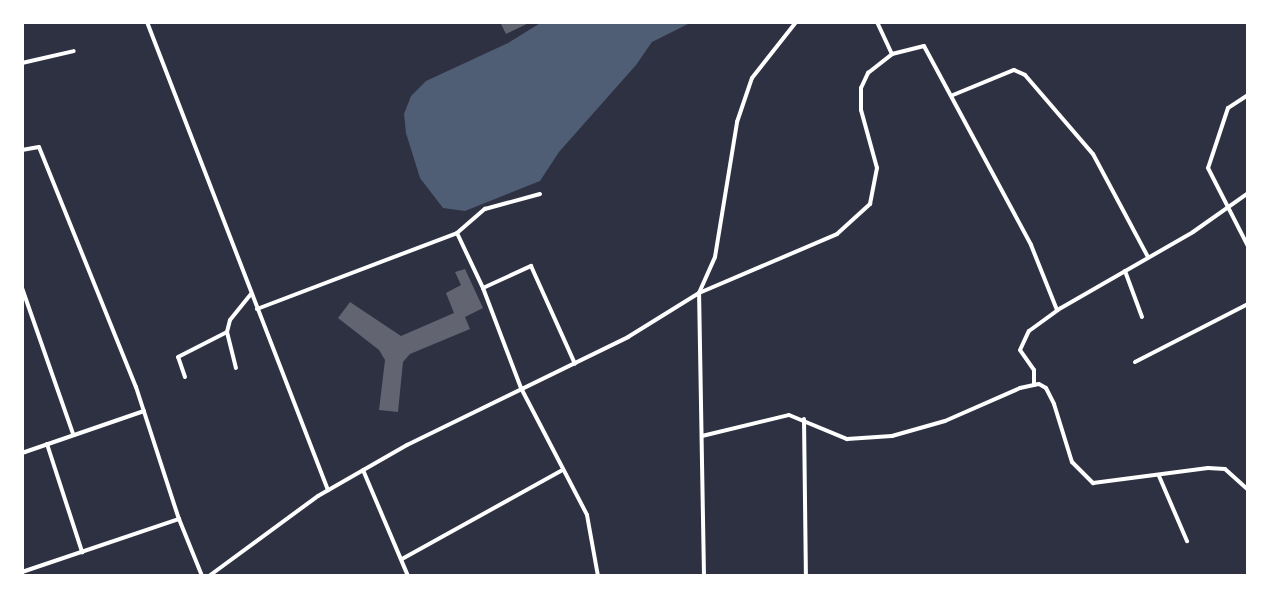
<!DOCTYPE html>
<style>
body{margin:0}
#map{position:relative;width:1270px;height:598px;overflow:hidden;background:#2d3142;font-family:"Titillium Web",sans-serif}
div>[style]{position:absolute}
.water>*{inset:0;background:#4f5d75}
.building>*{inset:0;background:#626471}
.minor>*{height:4px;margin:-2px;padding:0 2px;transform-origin:2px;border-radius:2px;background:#fff}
span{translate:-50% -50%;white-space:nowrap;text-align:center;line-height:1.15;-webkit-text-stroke:4.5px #fff;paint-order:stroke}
.frame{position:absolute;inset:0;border:24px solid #fff;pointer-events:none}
</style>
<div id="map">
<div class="water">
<i style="clip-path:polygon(542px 22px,690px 23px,652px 42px,636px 65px,559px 152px,540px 181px,465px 211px,443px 208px,420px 178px,406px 133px,404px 114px,411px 96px,426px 81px,508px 43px)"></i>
</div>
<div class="building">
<i style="clip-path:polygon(500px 22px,531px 22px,506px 34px)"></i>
<i style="clip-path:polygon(465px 269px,483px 308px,465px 317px,470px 329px,410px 354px,403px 362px,398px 412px,379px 410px,385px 360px,379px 350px,338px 318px,350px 302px,401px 336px,454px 313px,446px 293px,461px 285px,455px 272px)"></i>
</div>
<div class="minor">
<i style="left:147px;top:22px;width:502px;rotate:68.86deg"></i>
<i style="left:877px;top:22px;width:35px;rotate:65deg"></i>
<i style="left:22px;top:63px;width:53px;rotate:-13deg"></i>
<i style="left:953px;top:95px;width:66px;rotate:-22.3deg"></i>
<i style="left:1014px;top:70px;width:12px;rotate:24deg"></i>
<i style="left:1025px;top:75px;width:104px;rotate:49.3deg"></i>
<i style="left:1093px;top:154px;width:117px;rotate:61.9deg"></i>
<i style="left:1248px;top:95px;width:24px;rotate:147deg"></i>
<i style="left:1228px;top:108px;width:63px;rotate:108.4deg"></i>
<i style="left:1208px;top:168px;width:88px;rotate:62.9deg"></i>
<i style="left:22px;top:150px;width:17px;rotate:-10deg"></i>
<i style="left:39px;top:147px;width:259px;rotate:68deg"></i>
<i style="left:136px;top:387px;width:139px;rotate:72deg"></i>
<i style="left:179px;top:519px;width:61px;rotate:68deg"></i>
<i style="left:457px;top:233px;width:61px;rotate:64.7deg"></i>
<i style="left:483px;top:288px;width:53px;rotate:-24.6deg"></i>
<i style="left:531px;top:266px;width:107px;rotate:65.8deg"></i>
<i style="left:1125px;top:271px;width:49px;rotate:69.7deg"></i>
<i style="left:22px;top:288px;width:155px;rotate:70.7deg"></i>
<i style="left:483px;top:288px;width:107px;rotate:69.2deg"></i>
<i style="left:521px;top:388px;width:143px;rotate:62.5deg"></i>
<i style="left:587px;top:515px;width:62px;rotate:79.8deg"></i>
<i style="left:257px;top:309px;width:214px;rotate:-20.8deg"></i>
<i style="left:457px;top:233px;width:37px;rotate:-41deg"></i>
<i style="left:485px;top:209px;width:57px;rotate:-15.3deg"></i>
<i style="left:227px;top:332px;width:37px;rotate:76deg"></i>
<i style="left:1135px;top:362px;width:127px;rotate:-27.2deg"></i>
<i style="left:185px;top:377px;width:21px;rotate:-109deg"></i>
<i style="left:178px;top:357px;width:55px;rotate:-27deg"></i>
<i style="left:227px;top:332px;width:12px;rotate:-76deg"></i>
<i style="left:230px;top:320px;width:33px;rotate:-51deg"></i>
<i style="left:1034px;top:385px;width:15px;rotate:-90deg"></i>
<i style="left:1034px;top:370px;width:24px;rotate:-125deg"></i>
<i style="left:1020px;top:350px;width:21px;rotate:-65deg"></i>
<i style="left:1029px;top:331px;width:39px;rotate:-36deg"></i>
<i style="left:1061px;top:308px;width:152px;rotate:-29.9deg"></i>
<i style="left:1193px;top:232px;width:67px;rotate:-35.3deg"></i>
<i style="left:804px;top:419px;width:157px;rotate:89.3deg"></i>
<i style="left:702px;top:436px;width:89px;rotate:-13.6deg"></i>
<i style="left:789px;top:415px;width:63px;rotate:22.5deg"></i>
<i style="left:847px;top:439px;width:45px;rotate:-3.8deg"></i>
<i style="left:892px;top:436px;width:55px;rotate:-15.8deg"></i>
<i style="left:945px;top:421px;width:82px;rotate:-23.7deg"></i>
<i style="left:1020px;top:388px;width:19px;rotate:-12deg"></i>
<i style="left:1039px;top:384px;width:8px;rotate:30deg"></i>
<i style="left:1046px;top:388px;width:18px;rotate:63deg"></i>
<i style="left:1054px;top:404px;width:61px;rotate:72.8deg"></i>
<i style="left:1072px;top:462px;width:30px;rotate:45deg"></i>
<i style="left:1093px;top:483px;width:116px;rotate:-7.4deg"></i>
<i style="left:1208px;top:468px;width:17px;rotate:3deg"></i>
<i style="left:1225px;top:469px;width:31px;rotate:42deg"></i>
<i style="left:47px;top:444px;width:114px;rotate:72deg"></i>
<i style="left:22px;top:453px;width:129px;rotate:-19deg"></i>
<i style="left:363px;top:470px;width:115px;rotate:67deg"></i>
<i style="left:1159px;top:476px;width:71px;rotate:66.7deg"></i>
<i style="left:402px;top:559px;width:182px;rotate:-29deg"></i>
<i style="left:22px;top:572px;width:166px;rotate:-18.7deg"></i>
<i style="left:209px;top:576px;width:135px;rotate:-36.3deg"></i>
<i style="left:318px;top:496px;width:103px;rotate:-29.8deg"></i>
<i style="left:407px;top:445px;width:246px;rotate:-26deg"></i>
<i style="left:628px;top:337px;width:84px;rotate:-31.8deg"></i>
<i style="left:699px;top:293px;width:39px;rotate:-66deg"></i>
<i style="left:715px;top:257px;width:137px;rotate:-80.7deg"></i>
<i style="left:737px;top:122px;width:46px;rotate:-71.2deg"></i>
<i style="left:752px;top:78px;width:71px;rotate:-51.8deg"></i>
<i style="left:704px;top:576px;width:283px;rotate:-91deg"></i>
<i style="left:699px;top:293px;width:150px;rotate:-23.1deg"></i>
<i style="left:837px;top:234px;width:45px;rotate:-42.3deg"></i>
<i style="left:870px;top:204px;width:37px;rotate:-79deg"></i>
<i style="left:877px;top:168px;width:60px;rotate:-105.4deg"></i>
<i style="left:861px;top:110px;width:22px;rotate:-90deg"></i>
<i style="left:861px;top:88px;width:17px;rotate:-65deg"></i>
<i style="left:868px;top:73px;width:31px;rotate:-38deg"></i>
<i style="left:892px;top:54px;width:33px;rotate:-14deg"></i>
<i style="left:924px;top:46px;width:226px;rotate:61.7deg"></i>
<i style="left:1031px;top:245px;width:70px;rotate:68.2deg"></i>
</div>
<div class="frame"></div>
</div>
